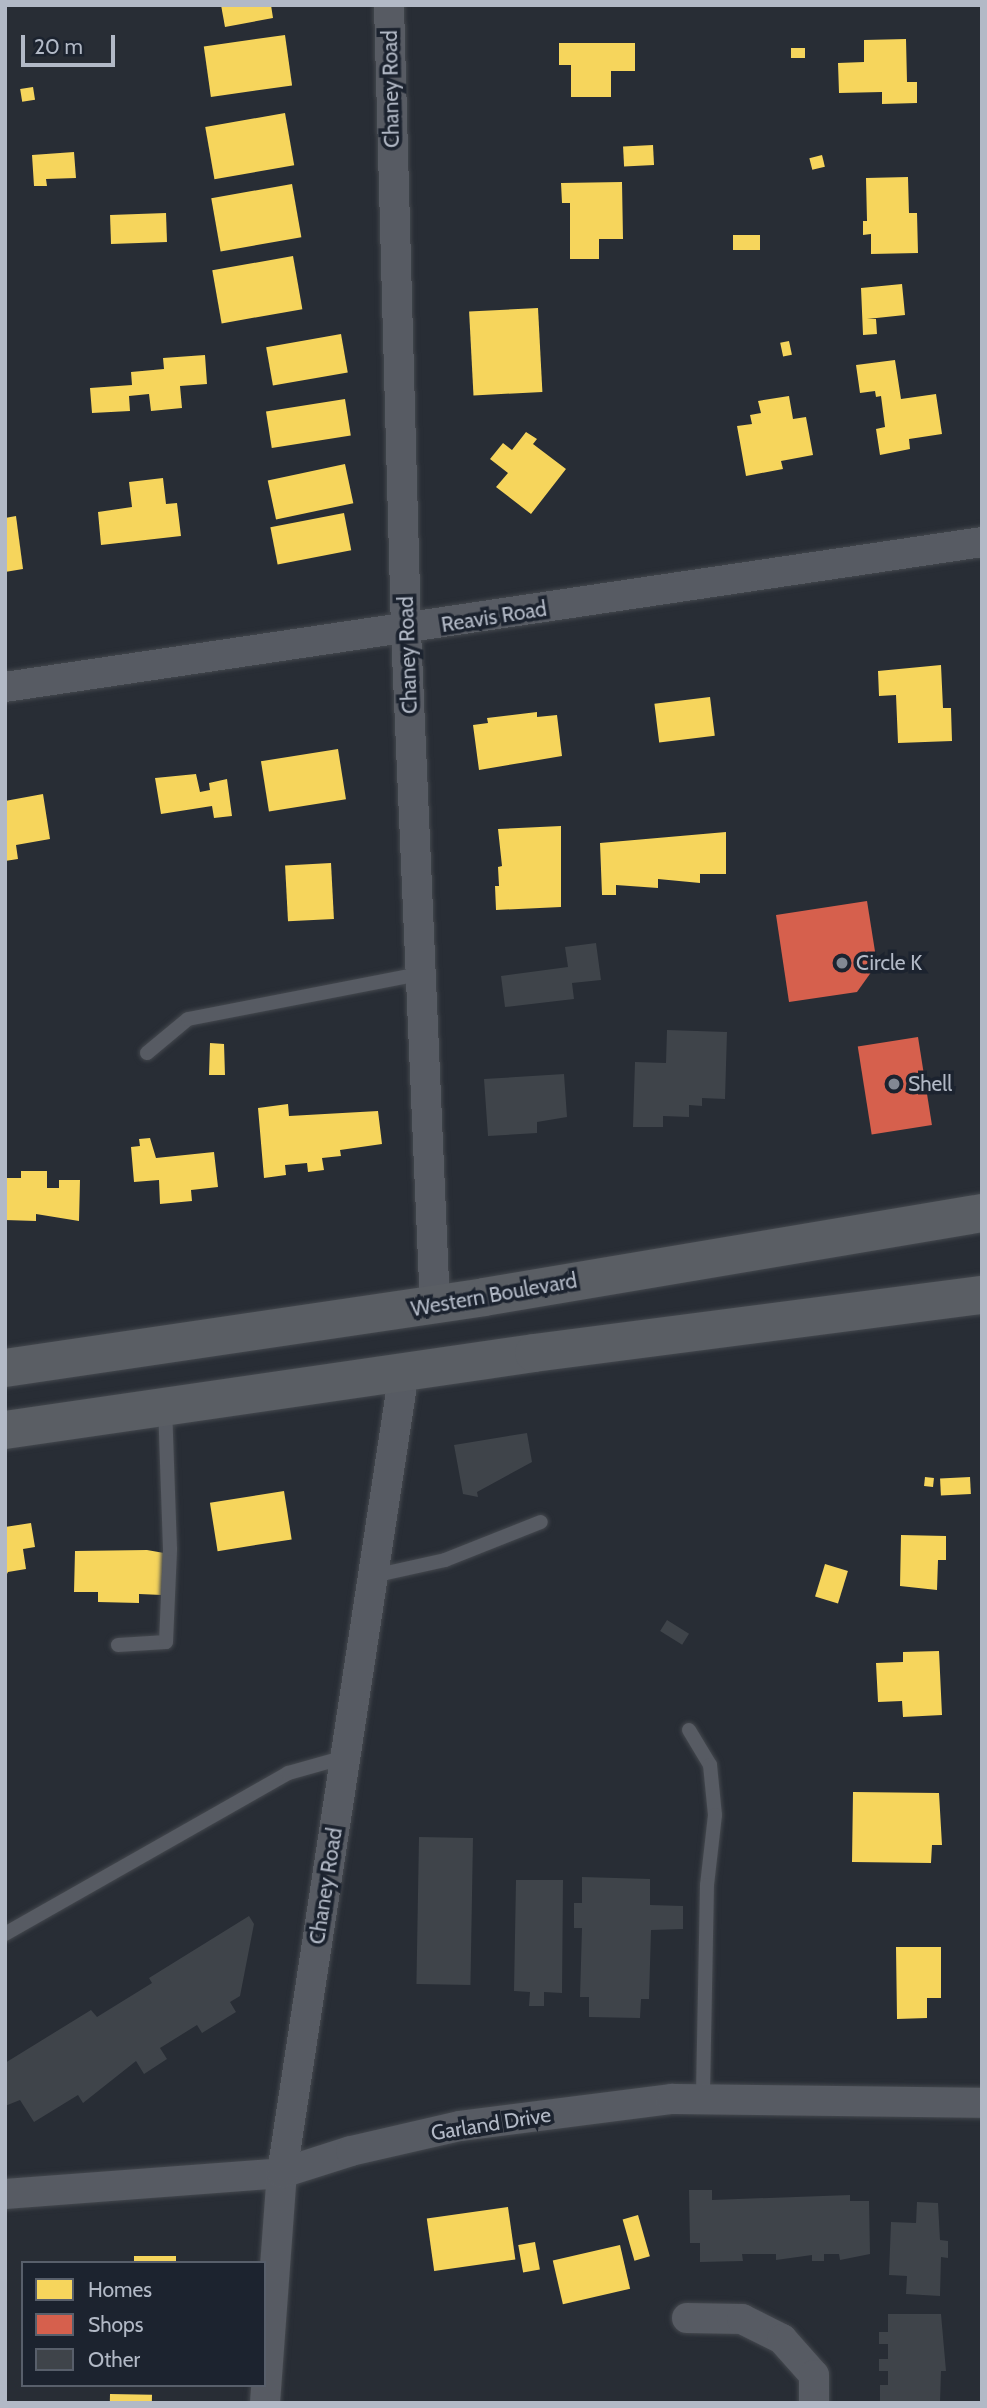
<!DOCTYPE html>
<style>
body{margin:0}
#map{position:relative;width:987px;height:2408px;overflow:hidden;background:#282d35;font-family:Cabin,sans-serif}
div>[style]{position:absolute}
.homes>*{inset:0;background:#f6d55c;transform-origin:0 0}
.shops>*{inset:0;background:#d6604d;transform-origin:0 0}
.building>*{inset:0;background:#3f444a;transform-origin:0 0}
.roads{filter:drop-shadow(0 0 2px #44484e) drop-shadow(0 0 2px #44484e)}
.service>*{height:14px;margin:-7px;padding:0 7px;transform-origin:7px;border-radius:7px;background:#575b63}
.minor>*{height:30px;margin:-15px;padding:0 15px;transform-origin:15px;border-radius:15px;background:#575b63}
.primary>*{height:38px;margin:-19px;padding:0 19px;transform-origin:19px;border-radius:19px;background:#5a5e64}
.dots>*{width:19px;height:19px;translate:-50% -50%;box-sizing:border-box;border:4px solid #1c232f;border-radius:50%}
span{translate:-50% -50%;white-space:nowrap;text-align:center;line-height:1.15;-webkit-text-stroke:7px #1c232f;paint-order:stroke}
.street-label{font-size:21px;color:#b2b9c6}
.poi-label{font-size:21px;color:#b2b9c6}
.left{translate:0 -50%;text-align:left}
.frame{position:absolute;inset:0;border:7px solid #b2b9c6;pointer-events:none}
.legend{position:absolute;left:21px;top:2261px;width:245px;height:126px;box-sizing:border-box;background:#1c232f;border:2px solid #585f6b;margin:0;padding:9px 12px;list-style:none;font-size:21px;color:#b2b9c6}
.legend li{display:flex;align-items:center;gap:14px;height:35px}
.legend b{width:35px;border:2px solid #585f6b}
.scale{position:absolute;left:21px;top:35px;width:94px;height:32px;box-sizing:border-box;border:4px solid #b2b9c6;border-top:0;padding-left:9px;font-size:21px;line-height:24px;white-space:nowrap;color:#b2b9c6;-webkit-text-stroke:5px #1c232f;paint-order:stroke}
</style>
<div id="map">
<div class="homes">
<i style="clip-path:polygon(221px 5px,271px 5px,273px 18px,225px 27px)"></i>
<i style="left:285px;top:35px;width:51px;height:82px;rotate:82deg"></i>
<i style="clip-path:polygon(906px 39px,907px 82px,917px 82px,917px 103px,882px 104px,882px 92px,839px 93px,838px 63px,864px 62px,864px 40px)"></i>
<i style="clip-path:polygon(559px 43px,635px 43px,635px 71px,611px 71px,611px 97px,571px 97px,571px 65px,559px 65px)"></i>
<i style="left:791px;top:48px;width:14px;height:10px"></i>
<i style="left:33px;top:87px;width:13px;height:13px;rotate:81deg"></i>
<i style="left:285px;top:113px;width:53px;height:81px;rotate:80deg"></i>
<i style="left:653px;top:145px;width:20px;height:30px;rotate:87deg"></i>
<i style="clip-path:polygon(74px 152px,76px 178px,46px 179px,47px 186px,34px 186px,32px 155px)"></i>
<i style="left:822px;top:155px;width:12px;height:13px;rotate:76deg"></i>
<i style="clip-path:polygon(908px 177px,909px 213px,917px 213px,918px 253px,871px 254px,871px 234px,863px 235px,863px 221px,867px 221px,866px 178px)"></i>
<i style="clip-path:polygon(622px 182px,623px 239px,599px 239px,599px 259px,570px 259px,570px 203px,562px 203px,561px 183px)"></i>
<i style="left:292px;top:184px;width:54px;height:82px;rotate:80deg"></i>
<i style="left:166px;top:213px;width:29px;height:56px;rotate:88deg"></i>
<i style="left:733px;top:235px;width:27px;height:15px"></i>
<i style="left:293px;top:256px;width:54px;height:82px;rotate:80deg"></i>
<i style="clip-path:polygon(902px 284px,905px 315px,867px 319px,876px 319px,877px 334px,863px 335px,861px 288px)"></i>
<i style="left:538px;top:308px;width:84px;height:69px;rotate:87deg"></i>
<i style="left:341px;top:334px;width:39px;height:76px;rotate:80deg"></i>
<i style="left:789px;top:341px;width:14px;height:9px;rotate:78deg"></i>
<i style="clip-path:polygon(205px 355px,207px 384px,180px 386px,182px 408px,151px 411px,149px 394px,129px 396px,130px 411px,92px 413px,90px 388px,132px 385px,131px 372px,164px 369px,163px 358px)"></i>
<i style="clip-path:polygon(895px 360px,901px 399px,936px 394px,942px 434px,909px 439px,910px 449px,880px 455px,876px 429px,885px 427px,881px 396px,876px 397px,875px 391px,860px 393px,856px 365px)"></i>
<i style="clip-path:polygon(789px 396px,793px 419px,806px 417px,813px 455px,781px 461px,783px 469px,746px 476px,737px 426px,752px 424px,750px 415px,761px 413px,758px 401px)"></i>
<i style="left:345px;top:399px;width:37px;height:80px;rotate:81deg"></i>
<i style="clip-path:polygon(526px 432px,537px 439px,533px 444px,566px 469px,531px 514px,496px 487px,508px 473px,490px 459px,503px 443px,512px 450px)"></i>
<i style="left:345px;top:464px;width:40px;height:79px;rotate:78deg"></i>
<i style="clip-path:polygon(163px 478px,166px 504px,177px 503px,181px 536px,101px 545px,98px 512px,132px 507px,129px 482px)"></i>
<i style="left:344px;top:513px;width:38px;height:75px;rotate:79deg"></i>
<i style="clip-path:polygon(16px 516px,23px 569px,5px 572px,5px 518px)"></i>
<i style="clip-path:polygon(941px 665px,943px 708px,951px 708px,952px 741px,898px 743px,896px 695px,879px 696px,878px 671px)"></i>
<i style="left:710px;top:697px;width:39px;height:56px;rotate:83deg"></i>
<i style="clip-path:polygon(537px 712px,537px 717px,557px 715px,562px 756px,479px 770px,473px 725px,488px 723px,487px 718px)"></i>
<i style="left:338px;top:749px;width:51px;height:78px;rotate:81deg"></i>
<i style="clip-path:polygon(196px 774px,200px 792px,210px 790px,209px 783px,227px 779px,232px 816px,214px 818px,212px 806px,161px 814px,155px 778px)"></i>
<i style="clip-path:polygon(43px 794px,50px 839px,16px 845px,18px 859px,5px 861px,5px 801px)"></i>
<i style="clip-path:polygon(561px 826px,561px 907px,496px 910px,495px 886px,499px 886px,498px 867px,502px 866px,498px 829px)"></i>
<i style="clip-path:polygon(726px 832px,726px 874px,700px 874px,700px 883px,658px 879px,658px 888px,616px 885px,616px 895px,602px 895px,600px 843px)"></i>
<i style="left:331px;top:863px;width:56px;height:46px;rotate:87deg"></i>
<i style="clip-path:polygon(210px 1043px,224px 1044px,225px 1075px,209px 1075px)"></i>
<i style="clip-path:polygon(288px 1104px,289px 1116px,378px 1111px,382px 1144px,340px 1150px,341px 1156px,322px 1158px,324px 1170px,308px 1172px,307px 1163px,285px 1165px,286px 1175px,264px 1178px,258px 1108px)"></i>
<i style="clip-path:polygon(150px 1138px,156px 1158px,214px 1152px,218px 1187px,191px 1190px,192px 1201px,160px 1204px,159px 1180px,134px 1182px,131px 1147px,140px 1146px,139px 1139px)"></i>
<i style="clip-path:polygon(21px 1171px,47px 1171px,47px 1188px,59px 1188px,59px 1180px,80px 1180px,79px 1221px,36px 1214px,36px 1221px,5px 1220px,5px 1178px,21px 1178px)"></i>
<i style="left:925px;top:1477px;width:9px;height:9px;rotate:6deg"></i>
<i style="left:970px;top:1477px;width:17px;height:30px;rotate:87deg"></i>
<i style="left:284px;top:1491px;width:49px;height:75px;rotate:81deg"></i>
<i style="clip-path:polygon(31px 1523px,35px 1547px,23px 1549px,26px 1569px,8px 1572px,5px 1578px,5px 1527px)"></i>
<i style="clip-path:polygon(901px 1535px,946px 1536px,946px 1560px,938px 1560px,937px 1590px,900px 1586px)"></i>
<i style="clip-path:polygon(147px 1550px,164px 1553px,162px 1595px,139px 1594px,139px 1603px,98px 1602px,98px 1592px,74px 1592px,75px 1551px)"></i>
<i style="left:825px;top:1564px;width:24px;height:34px;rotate:17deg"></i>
<i style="clip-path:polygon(939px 1651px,942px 1715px,903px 1717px,902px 1701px,878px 1702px,876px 1663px,903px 1662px,903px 1652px)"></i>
<i style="clip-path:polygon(853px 1792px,939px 1793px,942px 1845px,932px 1845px,931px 1863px,852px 1862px)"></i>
<i style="clip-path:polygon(896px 1947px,941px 1947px,941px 1998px,927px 1998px,927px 2018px,897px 2019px)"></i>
<i style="left:508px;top:2207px;width:53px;height:82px;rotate:82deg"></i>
<i style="left:638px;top:2215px;width:43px;height:16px;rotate:74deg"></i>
<i style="left:535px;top:2242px;width:28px;height:17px;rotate:80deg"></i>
<i style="left:620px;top:2245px;width:45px;height:69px;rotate:77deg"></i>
<i style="left:134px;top:2256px;width:42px;height:7px"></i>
<i style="left:110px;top:2394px;width:42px;height:9px;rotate:1deg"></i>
</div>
<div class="shops">
<i style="clip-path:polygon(867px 901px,877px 964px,857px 992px,789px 1002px,776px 915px)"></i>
<i style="left:918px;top:1037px;width:89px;height:61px;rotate:81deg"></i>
</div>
<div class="building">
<i style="clip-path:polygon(596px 943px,601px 980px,572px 983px,574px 999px,505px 1007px,501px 976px,568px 967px,565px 947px)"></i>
<i style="clip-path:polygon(667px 1030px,727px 1032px,725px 1099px,702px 1098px,702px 1106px,689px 1105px,689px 1117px,663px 1116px,663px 1127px,633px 1127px,635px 1062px,666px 1063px)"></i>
<i style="clip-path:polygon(564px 1074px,567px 1117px,537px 1122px,537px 1133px,488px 1136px,484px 1079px)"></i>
<i style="clip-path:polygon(527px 1433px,532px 1462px,477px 1492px,478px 1497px,463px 1494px,454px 1445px)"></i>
<i style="left:667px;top:1620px;width:26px;height:13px;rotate:32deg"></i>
<i style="left:419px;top:1837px;width:54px;height:147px;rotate:1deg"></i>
<i style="clip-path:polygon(582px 1877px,650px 1879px,650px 1905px,683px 1906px,683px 1929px,651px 1930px,649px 1999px,641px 1999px,640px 2018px,589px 2017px,589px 1997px,580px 1997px,582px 1928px,574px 1928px,574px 1903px,582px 1903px)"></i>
<i style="clip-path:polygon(516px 1880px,563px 1880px,562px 1993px,544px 1992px,544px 2006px,529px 2006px,530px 1992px,514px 1991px)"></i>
<i style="clip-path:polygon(249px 1916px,254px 1924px,240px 1996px,230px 2002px,236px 2012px,202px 2033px,197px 2025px,160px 2048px,167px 2059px,144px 2074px,136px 2061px,83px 2103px,78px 2095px,34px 2122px,20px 2100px,5px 2106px,5px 2063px,91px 2010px,97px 2017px,152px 1983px,149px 1978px)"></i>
<i style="clip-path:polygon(689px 2190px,712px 2190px,712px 2200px,850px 2195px,850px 2201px,869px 2201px,870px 2254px,840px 2260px,839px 2254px,824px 2254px,824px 2261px,812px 2261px,812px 2255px,776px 2260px,776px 2254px,742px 2254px,743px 2261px,700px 2262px,700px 2243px,690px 2243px)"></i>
<i style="clip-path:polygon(917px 2202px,938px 2203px,940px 2240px,948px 2241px,948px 2258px,941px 2257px,940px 2296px,906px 2294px,907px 2276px,889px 2275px,891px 2222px,916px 2223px)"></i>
<i style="clip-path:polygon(888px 2314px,941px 2314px,946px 2371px,941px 2371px,940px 2403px,880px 2403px,880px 2385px,888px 2385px,888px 2371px,879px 2371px,879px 2359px,888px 2359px,888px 2344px,879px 2344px,879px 2332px,888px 2332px)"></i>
</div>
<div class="roads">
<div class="service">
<i style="left:147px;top:1053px;width:53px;rotate:-39.7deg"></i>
<i style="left:188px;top:1019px;width:235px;rotate:-11deg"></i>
<i style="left:373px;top:1576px;width:74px;rotate:-12.5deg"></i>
<i style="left:445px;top:1560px;width:103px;rotate:-21.6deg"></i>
<i style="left:118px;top:1645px;width:48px;rotate:-3.6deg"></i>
<i style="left:166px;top:1642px;width:93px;rotate:-87.5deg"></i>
<i style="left:170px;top:1549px;width:141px;rotate:-92deg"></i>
<i style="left:689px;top:1730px;width:41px;rotate:59deg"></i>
<i style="left:710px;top:1765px;width:50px;rotate:84.3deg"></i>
<i style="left:715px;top:1815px;width:70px;rotate:96.5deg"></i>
<i style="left:707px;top:1885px;width:214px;rotate:91.1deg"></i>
<i style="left:5px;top:1934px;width:326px;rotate:-29.6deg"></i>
<i style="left:288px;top:1773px;width:59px;rotate:-15.7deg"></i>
</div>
<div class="minor">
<i style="left:389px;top:5px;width:626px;rotate:88.44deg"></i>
<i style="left:406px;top:631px;width:675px;rotate:87.54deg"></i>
<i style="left:5px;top:687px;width:988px;rotate:-8.44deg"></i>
<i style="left:5px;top:2194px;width:278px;rotate:-4.3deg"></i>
<i style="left:282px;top:2173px;width:72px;rotate:-17.7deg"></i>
<i style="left:351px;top:2151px;width:112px;rotate:-12.9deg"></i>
<i style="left:460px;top:2126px;width:214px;rotate:-7.3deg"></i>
<i style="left:672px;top:2099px;width:310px;rotate:0.7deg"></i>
<i style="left:687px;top:2318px;width:55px;rotate:1deg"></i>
<i style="left:742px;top:2319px;width:45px;rotate:26.6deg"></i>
<i style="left:782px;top:2339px;width:48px;rotate:48.4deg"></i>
<i style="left:814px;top:2375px;width:28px;rotate:90deg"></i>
<i style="left:265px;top:2403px;width:231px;rotate:-85.8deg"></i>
<i style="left:282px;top:2173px;width:810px;rotate:-81.34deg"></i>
</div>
<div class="primary">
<i style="left:5px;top:1368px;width:484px;rotate:-8.4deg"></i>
<i style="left:484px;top:1297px;width:505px;rotate:-9.57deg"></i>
<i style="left:5px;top:1430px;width:535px;rotate:-8.28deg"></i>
<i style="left:534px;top:1353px;width:452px;rotate:-7.4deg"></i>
</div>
</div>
<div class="dots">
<i style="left:842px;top:963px;background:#828893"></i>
<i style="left:894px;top:1084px;background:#828893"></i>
</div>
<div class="street-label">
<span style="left:391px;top:89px;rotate:-91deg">Chaney Road</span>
<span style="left:494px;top:617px;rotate:-9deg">Reavis Road</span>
<span style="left:408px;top:655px;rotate:-92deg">Chaney Road</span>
<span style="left:494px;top:1295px;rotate:-10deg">Western Boulevard</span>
<span style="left:326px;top:1886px;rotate:-81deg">Chaney Road</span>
<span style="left:491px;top:2124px;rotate:-9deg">Garland Drive</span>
</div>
<div class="poi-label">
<span class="left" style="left:856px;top:963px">Circle K</span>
<span class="left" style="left:908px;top:1084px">Shell</span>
</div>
<div class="frame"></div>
<ul class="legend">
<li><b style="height:19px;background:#f6d55c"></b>Homes</li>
<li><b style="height:19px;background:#d6604d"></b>Shops</li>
<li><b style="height:19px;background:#3f444a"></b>Other</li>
</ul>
<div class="scale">20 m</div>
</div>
